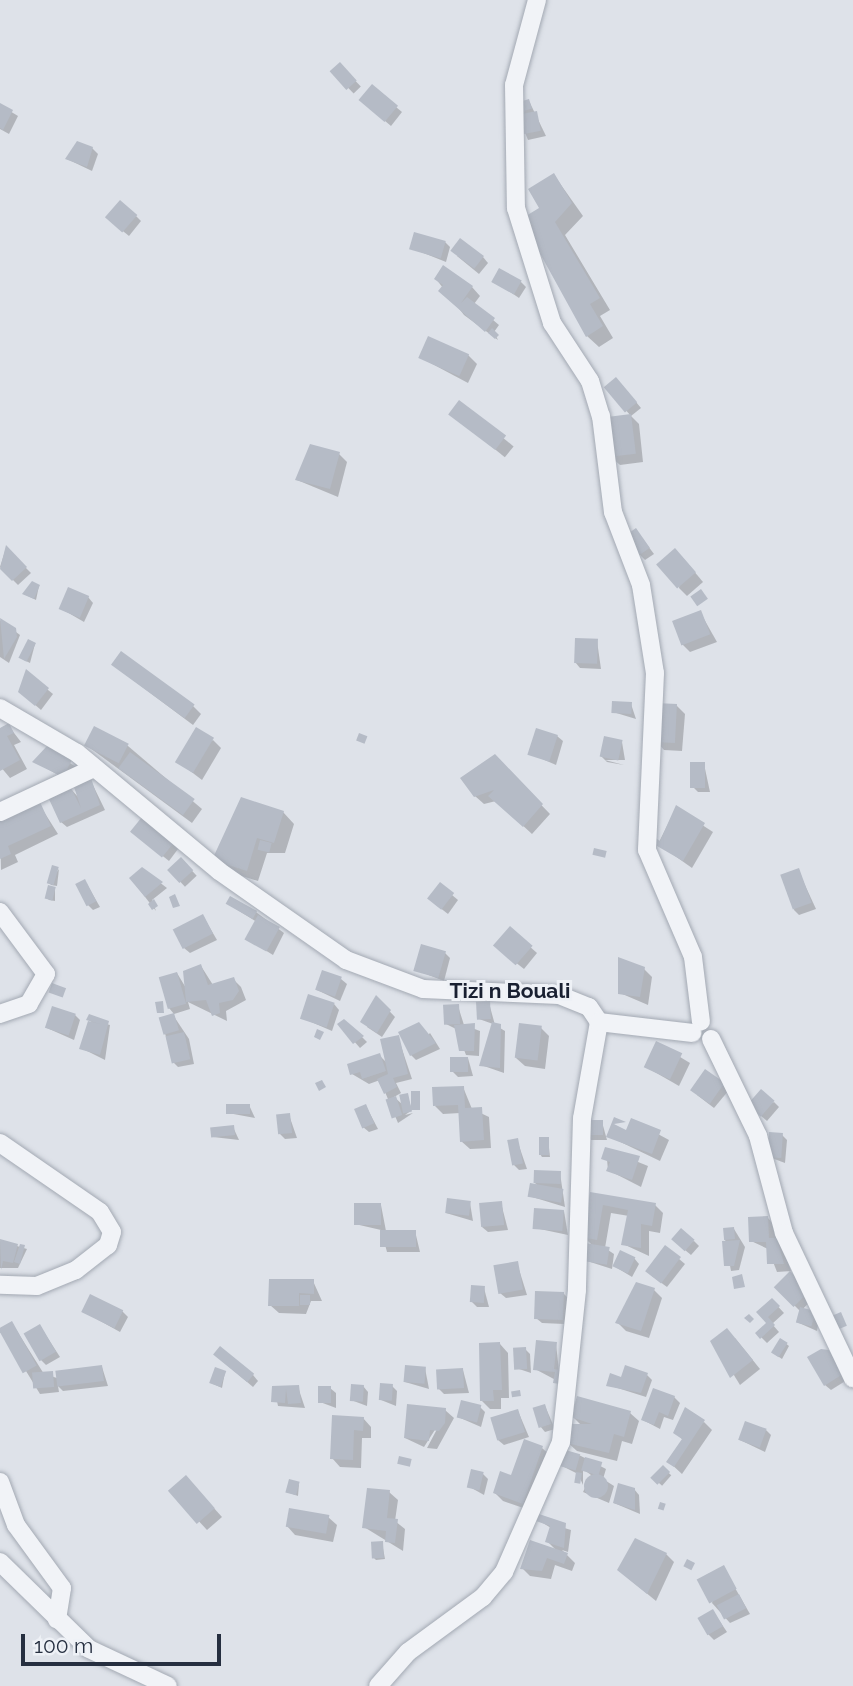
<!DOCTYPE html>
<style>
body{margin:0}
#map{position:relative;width:853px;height:1686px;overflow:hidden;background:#dee2e9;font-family:Raleway,sans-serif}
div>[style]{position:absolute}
.shadow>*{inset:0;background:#0003;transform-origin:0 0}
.building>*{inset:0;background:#b5bbc6;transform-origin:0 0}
.round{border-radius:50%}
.roads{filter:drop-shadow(0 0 2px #a3a9b3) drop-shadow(0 0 2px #a3a9b3)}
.minor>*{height:18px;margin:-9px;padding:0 9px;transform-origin:9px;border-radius:9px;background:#f1f3f7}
span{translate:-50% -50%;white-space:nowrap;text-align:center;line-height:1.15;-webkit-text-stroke:6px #eef1f6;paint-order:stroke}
.quarter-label{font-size:21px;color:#192031;font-weight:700}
.scale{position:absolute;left:21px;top:1634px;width:200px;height:32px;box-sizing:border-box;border:4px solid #262f40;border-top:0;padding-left:9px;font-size:21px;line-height:24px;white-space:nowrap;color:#262f40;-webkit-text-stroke:5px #eef1f6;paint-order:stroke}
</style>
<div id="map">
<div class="shadow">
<i style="left:340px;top:65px;width:30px;height:10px;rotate:46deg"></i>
<i style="clip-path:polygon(372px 87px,402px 112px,391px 126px,366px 105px)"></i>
<i style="clip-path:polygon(530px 103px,546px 136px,528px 140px,517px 113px)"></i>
<i style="clip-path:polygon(0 105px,18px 116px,9px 134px,0 129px)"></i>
<i style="clip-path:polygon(92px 148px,98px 154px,92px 171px,67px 159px)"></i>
<i style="clip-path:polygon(554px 175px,583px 216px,565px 235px,610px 310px,600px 316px,613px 338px,599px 347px,587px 336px,541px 209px)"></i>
<i style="clip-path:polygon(136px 216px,141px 221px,129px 236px,113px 223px)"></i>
<i style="clip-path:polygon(445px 242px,450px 247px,446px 262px,411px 248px)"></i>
<i style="clip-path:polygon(457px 256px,483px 257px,488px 263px,479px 274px)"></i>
<i style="clip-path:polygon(436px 279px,472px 287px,480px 296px,474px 304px,499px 325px,494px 332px,498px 340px,464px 315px)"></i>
<i style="clip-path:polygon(494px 281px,521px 282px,526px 287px,519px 298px)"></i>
<i style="clip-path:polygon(468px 355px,477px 364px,468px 383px,421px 358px)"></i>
<i style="clip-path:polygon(621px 384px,641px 408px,631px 416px,639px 424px,643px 462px,620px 465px,611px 457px,630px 415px,606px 387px)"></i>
<i style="left:460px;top:403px;width:69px;height:14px;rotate:39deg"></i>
<i style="clip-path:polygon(339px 454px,347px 462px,338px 497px,297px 480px)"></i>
<i style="clip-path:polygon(636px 530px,654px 554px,645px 560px,640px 555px)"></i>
<i style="clip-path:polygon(6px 548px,31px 573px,18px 585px,0 567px)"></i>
<i style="clip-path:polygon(683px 558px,703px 582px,687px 596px,679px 588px)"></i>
<i style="clip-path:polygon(39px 586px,36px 600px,24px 594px)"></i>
<i style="clip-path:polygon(88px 597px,93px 603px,84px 622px,60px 608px)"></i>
<i style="clip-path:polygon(700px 612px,717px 642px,690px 652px,682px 644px)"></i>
<i style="clip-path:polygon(0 620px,20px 635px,9px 663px,0 657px)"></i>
<i style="clip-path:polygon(597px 641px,601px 669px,580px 668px,575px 662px)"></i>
<i style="clip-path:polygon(35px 644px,30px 663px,24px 660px,22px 658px)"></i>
<i style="clip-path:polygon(113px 665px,193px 706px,201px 714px,193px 725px)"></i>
<i style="clip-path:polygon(26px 672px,53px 694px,41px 710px,26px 697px)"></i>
<i style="clip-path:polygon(631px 704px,636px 719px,613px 712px)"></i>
<i style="clip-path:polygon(676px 705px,685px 714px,682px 751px,664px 750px,656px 741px)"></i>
<i style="clip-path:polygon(8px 725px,21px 742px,14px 745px,27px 769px,10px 778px,0 766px,0 731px)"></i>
<i style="clip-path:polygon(557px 736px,563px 741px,556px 765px,531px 754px)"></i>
<i style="clip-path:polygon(213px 740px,221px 748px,202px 780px,177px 761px)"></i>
<i style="clip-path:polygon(622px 742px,625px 760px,605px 760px,624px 765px,607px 762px,601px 756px)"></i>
<i style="clip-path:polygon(86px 745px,128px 746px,202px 809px,192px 823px)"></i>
<i style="clip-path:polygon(47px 748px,76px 767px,69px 781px,35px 762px)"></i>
<i style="clip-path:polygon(494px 756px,550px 814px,532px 834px,496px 801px,484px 804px,475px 796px)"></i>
<i style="clip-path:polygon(704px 764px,710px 792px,698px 792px,693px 787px)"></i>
<i style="clip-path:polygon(89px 777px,105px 810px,67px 827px,61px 822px,70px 788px,79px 798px)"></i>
<i style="clip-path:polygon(39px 804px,58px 834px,15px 855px,18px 862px,1px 870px,0 823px)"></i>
<i style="clip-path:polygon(676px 808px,713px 832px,692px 868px,658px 844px)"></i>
<i style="clip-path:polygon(283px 812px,294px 824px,285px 853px,267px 853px,258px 881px,226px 871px,214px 860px)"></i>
<i style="clip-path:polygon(139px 837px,173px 844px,178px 849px,169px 861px)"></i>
<i style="left:181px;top:859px;width:23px;height:16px;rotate:47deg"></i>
<i style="clip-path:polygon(59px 869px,57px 886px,51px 885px,49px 882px)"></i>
<i style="clip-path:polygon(142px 869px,167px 888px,152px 900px,156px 911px,131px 879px)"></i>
<i style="clip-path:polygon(798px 870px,816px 909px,799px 915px,794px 910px)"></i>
<i style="clip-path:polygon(85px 881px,100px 907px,93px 910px,88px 905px)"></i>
<i style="clip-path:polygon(440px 885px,458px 900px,448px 914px,435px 904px)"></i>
<i style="clip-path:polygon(55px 889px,55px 901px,49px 900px,47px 898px)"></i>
<i style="clip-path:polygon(228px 904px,256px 912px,284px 933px,273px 955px,247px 939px,257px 922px)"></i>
<i style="clip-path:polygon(203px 916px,217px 940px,190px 953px,184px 948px)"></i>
<i style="clip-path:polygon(510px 929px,537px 953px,524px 969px,501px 951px)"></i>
<i style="clip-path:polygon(445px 953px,450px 958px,444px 981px,416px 970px)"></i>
<i style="clip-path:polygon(201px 966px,213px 985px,233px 979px,241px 987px,246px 1000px,226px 1011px,227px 1021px,188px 1002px,190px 1009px,174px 1014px,169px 1008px,177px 973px,186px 988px)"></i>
<i style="clip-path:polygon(644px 969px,652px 977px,648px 1005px,620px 993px)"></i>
<i style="clip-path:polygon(341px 979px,347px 984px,340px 1001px,317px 990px)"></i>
<i style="clip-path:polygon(377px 998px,395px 1017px,382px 1037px,367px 1027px)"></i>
<i style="clip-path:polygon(489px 1003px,495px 1025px,505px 1031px,504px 1073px,481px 1065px,493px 1024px,479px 1019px)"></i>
<i style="clip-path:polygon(334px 1004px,339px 1010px,332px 1031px,302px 1018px)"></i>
<i style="clip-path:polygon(458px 1006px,464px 1025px,480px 1031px,479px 1056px,466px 1055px,456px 1029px,446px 1024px)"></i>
<i style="clip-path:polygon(75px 1015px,80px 1020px,74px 1040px,47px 1028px)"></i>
<i style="clip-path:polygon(173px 1015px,189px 1039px,194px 1064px,178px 1067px,173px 1062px,161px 1019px)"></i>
<i style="clip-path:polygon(89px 1019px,110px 1025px,105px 1060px,81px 1048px,95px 1026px)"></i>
<i style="clip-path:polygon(344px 1021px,362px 1037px,367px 1042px,360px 1048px,340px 1025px)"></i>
<i style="clip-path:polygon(541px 1028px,549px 1036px,545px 1069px,525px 1066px,516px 1058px)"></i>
<i style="clip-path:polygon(430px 1033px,440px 1049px,416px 1060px,411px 1055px)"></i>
<i style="clip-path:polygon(398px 1037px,412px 1079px,396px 1083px,401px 1093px,394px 1097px,402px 1104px,407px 1095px,412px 1110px,405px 1115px,413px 1113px,398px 1123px,380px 1080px,369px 1084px,352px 1074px,379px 1055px,387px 1063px)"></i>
<i style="clip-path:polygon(657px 1043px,690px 1063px,679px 1086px,646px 1067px)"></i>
<i style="clip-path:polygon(468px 1058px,473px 1076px,458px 1077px,452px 1071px)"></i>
<i style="clip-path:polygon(723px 1085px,729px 1090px,714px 1108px,697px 1095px)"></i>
<i style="clip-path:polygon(463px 1087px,472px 1109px,489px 1117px,491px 1148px,470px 1149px,461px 1141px,460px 1113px,443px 1114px,435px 1106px)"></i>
<i style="clip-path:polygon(774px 1102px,779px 1107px,767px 1121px,755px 1111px)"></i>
<i style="clip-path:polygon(249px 1105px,255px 1118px,228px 1113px)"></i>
<i style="clip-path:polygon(366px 1106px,378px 1129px,369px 1132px,363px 1127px)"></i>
<i style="clip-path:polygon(289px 1115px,297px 1138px,285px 1139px,280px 1134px)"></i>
<i style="clip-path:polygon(632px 1120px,669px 1140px,660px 1161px,608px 1136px,627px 1132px)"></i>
<i style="clip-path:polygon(602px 1122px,607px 1140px,591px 1140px,586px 1134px)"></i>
<i style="clip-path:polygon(233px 1127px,239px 1140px,213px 1137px)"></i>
<i style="clip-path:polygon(782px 1135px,787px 1140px,785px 1163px,769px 1157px)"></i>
<i style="clip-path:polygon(548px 1139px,550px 1157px,542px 1157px,540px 1154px)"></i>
<i style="clip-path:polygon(517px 1140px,527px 1169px,519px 1170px,514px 1165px)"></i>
<i style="clip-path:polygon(606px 1149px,648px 1166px,641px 1187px,608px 1170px)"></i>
<i style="clip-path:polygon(560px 1173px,565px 1207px,529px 1196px,539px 1187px,535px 1183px)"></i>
<i style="clip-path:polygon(592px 1194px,655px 1205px,663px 1213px,660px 1233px,649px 1231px,649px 1256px,623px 1244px,629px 1216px,611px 1213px,605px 1248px,614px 1254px,612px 1269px,584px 1260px,593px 1246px,584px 1237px)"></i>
<i style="clip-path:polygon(470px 1203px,473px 1221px,446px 1213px)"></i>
<i style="clip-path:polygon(501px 1203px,508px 1230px,488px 1232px,482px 1227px)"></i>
<i style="clip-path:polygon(381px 1205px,386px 1231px,415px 1231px,420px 1252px,387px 1252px,381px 1230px,355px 1224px)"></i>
<i style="clip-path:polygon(564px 1211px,568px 1235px,535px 1228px)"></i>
<i style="clip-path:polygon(768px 1218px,776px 1227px,791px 1271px,777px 1272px,768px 1249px,751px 1241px)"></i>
<i style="clip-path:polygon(734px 1229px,745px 1247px,739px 1270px,731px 1271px,725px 1239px)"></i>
<i style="clip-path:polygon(0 1241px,27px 1249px,18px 1268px,0 1268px)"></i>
<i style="clip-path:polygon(694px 1241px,699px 1246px,691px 1255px,679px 1245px)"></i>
<i style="clip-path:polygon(665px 1247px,685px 1264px,667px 1287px,652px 1276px)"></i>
<i style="clip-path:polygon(634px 1258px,639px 1264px,632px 1277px,614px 1266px)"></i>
<i style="clip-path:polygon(517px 1263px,527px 1295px,506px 1298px,500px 1293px)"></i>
<i style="clip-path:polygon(313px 1281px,322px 1301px,311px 1301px,306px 1314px,279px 1313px,270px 1305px)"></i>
<i style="clip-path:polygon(776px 1287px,814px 1297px,802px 1310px,819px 1318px,817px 1331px,799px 1323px,801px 1312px)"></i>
<i style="clip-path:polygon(484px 1288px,489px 1307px,477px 1307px,472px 1302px)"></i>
<i style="clip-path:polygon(654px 1290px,662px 1298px,649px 1338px,626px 1331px,618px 1323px)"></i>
<i style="clip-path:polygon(563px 1293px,569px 1299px,564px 1324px,542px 1323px,536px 1318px)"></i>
<i style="clip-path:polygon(772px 1300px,784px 1313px,772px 1324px,779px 1332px,767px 1343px,757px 1333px,768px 1323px,759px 1312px)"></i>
<i style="clip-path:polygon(122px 1311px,128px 1317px,120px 1332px,84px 1312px)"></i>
<i style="clip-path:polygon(12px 1323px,44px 1374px,57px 1378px,102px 1367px,108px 1386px,63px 1391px,58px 1386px,59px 1392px,40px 1394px,1px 1330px)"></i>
<i style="clip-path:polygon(40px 1326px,60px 1357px,46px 1365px,41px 1360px)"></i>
<i style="clip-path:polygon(735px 1338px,760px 1369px,740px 1385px,713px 1341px)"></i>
<i style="clip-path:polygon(781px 1340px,789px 1346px,782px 1359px,776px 1355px)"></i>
<i style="clip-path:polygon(500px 1344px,508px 1353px,509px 1398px,501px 1398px,501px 1409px,490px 1409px,482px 1401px)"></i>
<i style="clip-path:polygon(556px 1344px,559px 1371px,567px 1386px,535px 1369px)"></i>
<i style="clip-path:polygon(525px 1349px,530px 1354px,531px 1373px,516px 1368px)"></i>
<i style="clip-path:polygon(829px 1352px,847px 1380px,831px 1390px,825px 1385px)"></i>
<i style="clip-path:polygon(220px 1359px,253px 1375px,258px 1381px,253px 1387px)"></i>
<i style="clip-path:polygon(425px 1368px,429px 1389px,405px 1382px)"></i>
<i style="clip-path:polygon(463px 1370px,469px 1393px,444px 1394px,439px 1389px)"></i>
<i style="clip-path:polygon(225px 1372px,222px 1388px,211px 1383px)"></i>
<i style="clip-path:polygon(647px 1375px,652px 1380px,646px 1397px,608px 1385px)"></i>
<i style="clip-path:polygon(363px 1386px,368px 1392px,367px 1406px,351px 1400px)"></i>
<i style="clip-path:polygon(392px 1386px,397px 1391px,396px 1406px,381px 1400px)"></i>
<i style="clip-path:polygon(274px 1387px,298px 1387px,305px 1408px,278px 1406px)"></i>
<i style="clip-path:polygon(330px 1388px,336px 1393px,336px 1408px,320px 1402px)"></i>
<i style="clip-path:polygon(674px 1397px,680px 1403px,673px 1420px,664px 1417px,660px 1429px,643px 1420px)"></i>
<i style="clip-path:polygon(545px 1406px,555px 1429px,545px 1432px,540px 1426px)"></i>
<i style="clip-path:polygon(480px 1407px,485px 1412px,481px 1427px,458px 1417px)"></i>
<i style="clip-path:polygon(445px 1410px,454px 1418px,437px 1449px,427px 1448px,445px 1414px,424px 1447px,405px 1438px)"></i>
<i style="clip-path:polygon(518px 1411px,529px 1437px,504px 1445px,498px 1440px)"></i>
<i style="clip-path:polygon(630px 1413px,639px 1421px,632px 1444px,622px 1441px,617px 1461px,577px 1451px,568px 1443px,581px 1425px,573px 1417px)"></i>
<i style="clip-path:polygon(363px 1418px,371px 1427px,371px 1438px,362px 1438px,361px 1468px,340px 1467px,332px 1458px)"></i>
<i style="clip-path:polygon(704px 1422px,712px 1430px,682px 1474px,669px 1462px,683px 1440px,676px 1433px)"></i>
<i style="clip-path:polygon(766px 1430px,771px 1435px,765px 1452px,740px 1440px)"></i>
<i style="clip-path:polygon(542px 1448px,551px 1456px,532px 1511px,503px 1501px,495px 1493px)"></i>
<i style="clip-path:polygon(579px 1455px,606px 1469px,603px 1479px,614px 1486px,609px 1503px,583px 1492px,591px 1475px,583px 1469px,583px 1485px,578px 1474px,560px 1465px)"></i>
<i style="left:663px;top:1468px;width:11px;height:14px;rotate:41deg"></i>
<i style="clip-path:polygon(483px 1474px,488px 1479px,484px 1495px,468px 1486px)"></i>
<i style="clip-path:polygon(299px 1484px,298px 1496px,287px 1492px)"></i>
<i style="clip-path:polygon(194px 1486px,222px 1517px,207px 1530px,171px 1491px)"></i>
<i style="clip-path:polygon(634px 1489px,639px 1495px,640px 1514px,614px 1503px)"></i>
<i style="clip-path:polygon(389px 1492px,398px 1500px,395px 1521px,405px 1529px,403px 1551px,364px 1527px)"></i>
<i style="clip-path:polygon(328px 1517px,337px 1525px,333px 1542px,295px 1535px,287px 1526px)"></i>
<i style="clip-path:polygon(538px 1520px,571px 1530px,568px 1552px,562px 1550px,575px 1563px,572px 1571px,555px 1565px,551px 1579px,530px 1576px,522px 1568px,557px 1551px,547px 1541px,551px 1528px)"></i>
<i style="clip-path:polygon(382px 1543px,385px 1559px,376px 1560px,374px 1558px)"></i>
<i style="clip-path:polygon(666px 1554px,674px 1562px,656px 1601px,628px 1578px)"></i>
<i style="clip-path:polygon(723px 1567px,750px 1614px,730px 1623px,712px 1603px)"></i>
<i style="clip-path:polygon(713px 1611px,727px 1632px,714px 1640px,708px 1634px)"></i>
</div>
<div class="building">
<i style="left:340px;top:62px;width:25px;height:14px;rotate:48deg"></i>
<i style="left:372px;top:84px;width:34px;height:21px;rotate:40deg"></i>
<i style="left:529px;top:99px;width:10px;height:18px;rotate:73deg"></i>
<i style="clip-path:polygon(0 103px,13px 110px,3px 130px,0 128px)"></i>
<i style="left:537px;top:111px;width:20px;height:21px;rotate:79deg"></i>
<i style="clip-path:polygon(77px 141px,93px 147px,87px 167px,65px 159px)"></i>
<i style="clip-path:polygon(554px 173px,572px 203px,555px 222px,600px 298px,590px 304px,603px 326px,586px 337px,521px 219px,539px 208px,528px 189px)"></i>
<i style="left:120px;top:200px;width:23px;height:23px;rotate:41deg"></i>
<i style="left:414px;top:232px;width:33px;height:18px;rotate:16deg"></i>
<i style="left:460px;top:238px;width:30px;height:16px;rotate:37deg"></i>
<i style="clip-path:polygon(443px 265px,473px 286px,461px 303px,467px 297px,495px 318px,485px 332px,438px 291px,443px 285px,434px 279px)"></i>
<i style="left:499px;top:268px;width:26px;height:16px;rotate:29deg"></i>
<i style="clip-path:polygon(492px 328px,499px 335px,495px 339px,488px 333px)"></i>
<i style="left:428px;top:336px;width:45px;height:24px;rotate:24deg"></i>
<i style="left:616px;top:377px;width:33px;height:16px;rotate:50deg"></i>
<i style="left:459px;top:400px;width:59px;height:18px;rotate:37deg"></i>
<i style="left:631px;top:414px;width:40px;height:26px;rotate:83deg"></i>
<i style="clip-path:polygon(310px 444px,340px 452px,330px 489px,295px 480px)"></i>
<i style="left:636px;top:528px;width:24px;height:14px;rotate:55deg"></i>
<i style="clip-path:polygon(6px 545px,27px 567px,12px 581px,0 569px)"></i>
<i style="left:675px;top:548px;width:32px;height:25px;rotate:49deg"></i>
<i style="clip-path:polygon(32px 581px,40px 585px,34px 599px,22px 594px)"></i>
<i style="left:68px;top:587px;width:23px;height:24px;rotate:23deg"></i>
<i style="left:701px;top:589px;width:12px;height:13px;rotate:55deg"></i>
<i style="left:701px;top:610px;width:26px;height:31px;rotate:69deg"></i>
<i style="clip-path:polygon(0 618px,16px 628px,17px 637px,4px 659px)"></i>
<i style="left:575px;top:638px;width:23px;height:25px;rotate:2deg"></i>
<i style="left:28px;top:639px;width:9px;height:21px;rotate:27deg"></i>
<i style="left:121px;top:651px;width:91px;height:17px;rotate:36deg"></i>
<i style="clip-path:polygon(26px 669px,49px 688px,35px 706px,18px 692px)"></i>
<i style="left:612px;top:701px;width:20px;height:12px;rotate:3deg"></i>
<i style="left:656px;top:703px;width:21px;height:39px;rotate:3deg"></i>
<i style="clip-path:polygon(9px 723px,14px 733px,7px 736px,20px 760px,0 771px,0 728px)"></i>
<i style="left:94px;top:726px;width:39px;height:22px;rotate:27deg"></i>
<i style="left:196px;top:727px;width:21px;height:41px;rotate:31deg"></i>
<i style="left:536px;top:728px;width:23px;height:28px;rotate:18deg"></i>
<i style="left:359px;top:733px;width:9px;height:8px;rotate:21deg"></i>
<i style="left:604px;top:736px;width:19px;height:21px;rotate:12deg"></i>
<i style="clip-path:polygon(47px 746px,72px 760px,63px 777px,32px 762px)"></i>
<i style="left:130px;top:752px;width:80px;height:20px;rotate:36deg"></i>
<i style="clip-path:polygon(495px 754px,543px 804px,523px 827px,488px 796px,494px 790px,474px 797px,460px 778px)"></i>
<i style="left:690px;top:762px;width:15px;height:26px"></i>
<i style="clip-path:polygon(90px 775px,100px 805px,60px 823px,48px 797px,70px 786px,81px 808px,72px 781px)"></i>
<i style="clip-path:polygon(241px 797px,284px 811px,274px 843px,257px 838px,247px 871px,212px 860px)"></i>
<i style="clip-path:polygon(40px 802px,51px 826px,8px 846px,11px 854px,0 859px,0 821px)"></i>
<i style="clip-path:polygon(676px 805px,705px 823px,683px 861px,657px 846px,654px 851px,654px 837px,660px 841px)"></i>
<i style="left:142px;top:817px;width:41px;height:19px;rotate:39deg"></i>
<i style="left:260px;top:840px;width:12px;height:10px;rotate:14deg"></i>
<i style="left:594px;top:848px;width:13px;height:7px;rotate:13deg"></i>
<i style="left:181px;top:857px;width:18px;height:19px;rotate:47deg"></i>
<i style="left:52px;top:865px;width:7px;height:19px;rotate:16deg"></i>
<i style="clip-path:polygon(142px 867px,163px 882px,145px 897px,129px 878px)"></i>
<i style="left:799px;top:868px;width:37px;height:20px;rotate:70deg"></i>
<i style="left:85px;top:879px;width:25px;height:11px;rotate:63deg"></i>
<i style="left:440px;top:882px;width:18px;height:21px;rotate:38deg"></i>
<i style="left:48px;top:885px;width:8px;height:14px;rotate:14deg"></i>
<i style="clip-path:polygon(175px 894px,180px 906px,173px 908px,169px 897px)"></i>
<i style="left:230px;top:896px;width:31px;height:9px;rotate:29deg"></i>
<i style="clip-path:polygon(154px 899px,158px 906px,152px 910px,148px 904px)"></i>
<i style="left:203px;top:914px;width:22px;height:34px;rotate:63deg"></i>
<i style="left:258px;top:915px;width:25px;height:28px;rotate:29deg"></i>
<i style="left:510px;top:926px;width:30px;height:26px;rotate:41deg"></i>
<i style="left:421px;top:944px;width:26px;height:28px;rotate:16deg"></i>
<i style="clip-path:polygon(618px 957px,645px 967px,640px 997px,618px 994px)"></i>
<i style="clip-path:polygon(201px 964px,208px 985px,234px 977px,239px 991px,233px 1000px,219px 1003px,220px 1013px,212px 1016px,206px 1000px,186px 1002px,183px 971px)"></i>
<i style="left:322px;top:970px;width:21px;height:21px;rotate:19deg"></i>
<i style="left:177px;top:972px;width:33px;height:19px;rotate:74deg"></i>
<i style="left:52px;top:983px;width:15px;height:10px;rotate:20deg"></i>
<i style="left:308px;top:994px;width:28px;height:26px;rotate:18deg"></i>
<i style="clip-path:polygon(376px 995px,391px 1010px,377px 1033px,360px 1022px)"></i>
<i style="clip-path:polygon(163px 1001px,164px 1013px,157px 1013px,155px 1002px)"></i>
<i style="left:490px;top:1001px;width:18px;height:14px;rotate:87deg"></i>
<i style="left:459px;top:1004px;width:20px;height:16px;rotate:87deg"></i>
<i style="left:52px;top:1006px;width:25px;height:23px;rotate:18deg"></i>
<i style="left:174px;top:1013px;width:18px;height:16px;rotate:74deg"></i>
<i style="clip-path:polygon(89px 1014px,109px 1021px,100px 1055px,79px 1049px,88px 1021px,100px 1024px,86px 1020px)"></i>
<i style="clip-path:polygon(344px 1019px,364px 1036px,353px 1044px,337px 1024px)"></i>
<i style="clip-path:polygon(419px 1022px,436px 1043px,410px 1056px,398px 1032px)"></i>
<i style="clip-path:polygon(492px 1022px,501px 1024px,500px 1068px,479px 1066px)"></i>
<i style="clip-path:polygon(475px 1023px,474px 1051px,459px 1051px,454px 1025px)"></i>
<i style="left:519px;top:1023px;width:23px;height:35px;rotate:7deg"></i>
<i style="clip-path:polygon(317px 1029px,324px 1032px,320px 1040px,314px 1037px)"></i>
<i style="left:184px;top:1032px;width:28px;height:19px;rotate:77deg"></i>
<i style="clip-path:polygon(399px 1035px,408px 1074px,393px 1078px,397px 1087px,384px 1094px,377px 1079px,388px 1074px,380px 1039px)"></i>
<i style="left:656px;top:1041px;width:29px;height:29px;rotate:25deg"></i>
<i style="clip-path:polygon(380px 1053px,386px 1071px,362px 1079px,360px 1072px,350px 1075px,347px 1064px)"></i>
<i style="left:450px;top:1057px;width:18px;height:15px"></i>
<i style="left:705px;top:1069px;width:24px;height:26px;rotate:35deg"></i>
<i style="clip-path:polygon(322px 1080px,326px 1087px,319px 1091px,315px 1083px)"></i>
<i style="clip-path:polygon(464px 1086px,465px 1108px,482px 1107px,484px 1140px,460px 1142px,458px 1105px,433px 1106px,432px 1087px)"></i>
<i style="left:761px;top:1089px;width:18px;height:21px;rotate:41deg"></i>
<i style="left:411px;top:1091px;width:9px;height:19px"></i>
<i style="left:408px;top:1093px;width:19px;height:9px;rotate:78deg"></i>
<i style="left:396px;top:1096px;width:20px;height:11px;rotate:72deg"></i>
<i style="left:226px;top:1104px;width:24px;height:10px"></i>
<i style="left:366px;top:1104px;width:21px;height:13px;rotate:67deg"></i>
<i style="left:290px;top:1113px;width:20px;height:14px;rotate:84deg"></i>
<i style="clip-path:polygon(614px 1117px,626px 1122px,614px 1124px,626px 1130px,631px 1118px,661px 1130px,652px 1154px,606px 1137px)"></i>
<i style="left:584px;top:1120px;width:19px;height:15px"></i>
<i style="left:234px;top:1125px;width:10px;height:24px;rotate:84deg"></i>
<i style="left:769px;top:1132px;width:14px;height:25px;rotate:4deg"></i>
<i style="left:539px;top:1137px;width:10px;height:18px"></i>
<i style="left:518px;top:1138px;width:26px;height:11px;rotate:79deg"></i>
<i style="clip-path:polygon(605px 1147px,640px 1156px,632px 1180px,606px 1171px,610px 1162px,601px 1159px)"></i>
<i style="left:534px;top:1170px;width:27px;height:13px;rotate:2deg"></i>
<i style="left:530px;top:1183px;width:34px;height:14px;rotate:10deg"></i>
<i style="clip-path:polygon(590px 1192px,656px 1203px,652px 1226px,641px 1224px,641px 1248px,621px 1245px,628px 1210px,603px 1205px,597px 1240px,582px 1237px)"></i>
<i style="left:447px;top:1198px;width:24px;height:15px;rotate:7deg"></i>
<i style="left:502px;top:1201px;width:24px;height:23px;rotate:85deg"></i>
<i style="left:354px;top:1203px;width:27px;height:22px"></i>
<i style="left:534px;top:1208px;width:30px;height:21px;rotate:4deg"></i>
<i style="clip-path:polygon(768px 1216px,769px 1238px,777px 1238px,784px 1264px,767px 1264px,766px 1242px,749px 1242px,748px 1217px)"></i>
<i style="left:734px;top:1227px;width:12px;height:11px;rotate:85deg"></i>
<i style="left:681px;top:1228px;width:18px;height:15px;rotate:41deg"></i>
<i style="left:380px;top:1230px;width:36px;height:17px"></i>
<i style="clip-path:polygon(0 1239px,18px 1244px,13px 1263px,3px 1261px,1px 1270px)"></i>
<i style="clip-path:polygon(740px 1240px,734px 1266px,724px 1266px,722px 1241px)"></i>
<i style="left:585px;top:1243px;width:25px;height:18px;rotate:9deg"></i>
<i style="clip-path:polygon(20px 1244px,25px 1245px,20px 1264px,14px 1262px)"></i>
<i style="left:665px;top:1245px;width:20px;height:33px;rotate:37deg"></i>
<i style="left:620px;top:1250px;width:17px;height:18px;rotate:25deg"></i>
<i style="left:518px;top:1261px;width:29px;height:25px;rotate:80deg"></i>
<i style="left:790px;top:1271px;width:28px;height:23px;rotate:45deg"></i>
<i style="clip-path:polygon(742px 1274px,745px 1287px,734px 1289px,732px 1277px)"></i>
<i style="clip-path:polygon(269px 1279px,314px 1279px,314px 1294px,299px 1293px,299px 1306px,268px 1306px)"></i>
<i style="clip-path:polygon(636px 1282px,655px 1288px,641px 1331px,615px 1323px)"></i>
<i style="left:471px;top:1285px;width:14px;height:17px;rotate:4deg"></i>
<i style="left:535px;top:1291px;width:29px;height:28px;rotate:2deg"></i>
<i style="left:90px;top:1294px;width:37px;height:20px;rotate:26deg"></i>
<i style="left:300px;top:1295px;width:10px;height:10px"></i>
<i style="clip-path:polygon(772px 1298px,780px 1306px,768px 1317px,775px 1325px,760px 1339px,755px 1333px,766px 1323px,756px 1312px)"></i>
<i style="left:800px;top:1307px;width:16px;height:16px;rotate:15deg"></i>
<i style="left:841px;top:1312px;width:15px;height:11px;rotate:67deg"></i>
<i style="clip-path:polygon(749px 1314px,754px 1319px,750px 1323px,744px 1318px)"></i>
<i style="left:12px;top:1321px;width:51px;height:16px;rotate:61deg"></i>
<i style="left:40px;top:1324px;width:32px;height:19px;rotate:60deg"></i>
<i style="clip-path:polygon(727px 1328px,753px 1360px,730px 1378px,710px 1341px)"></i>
<i style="left:780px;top:1338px;width:9px;height:17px;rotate:32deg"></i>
<i style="clip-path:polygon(536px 1340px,557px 1342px,554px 1369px,568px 1371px,566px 1385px,553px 1383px,555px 1372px,533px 1370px)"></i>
<i style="clip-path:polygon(500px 1342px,502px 1390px,493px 1390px,494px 1401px,480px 1401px,479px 1343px)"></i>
<i style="left:220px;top:1346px;width:44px;height:11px;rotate:39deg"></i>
<i style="left:526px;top:1347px;width:22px;height:13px;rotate:87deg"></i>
<i style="clip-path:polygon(821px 1349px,829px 1350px,843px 1374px,824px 1386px,807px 1357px)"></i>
<i style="left:102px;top:1365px;width:16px;height:47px;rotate:83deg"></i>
<i style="left:405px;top:1365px;width:21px;height:17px;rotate:5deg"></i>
<i style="clip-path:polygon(625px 1365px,648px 1373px,641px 1393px,606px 1386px,610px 1373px,621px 1377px)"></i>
<i style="left:215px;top:1367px;width:12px;height:17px;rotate:20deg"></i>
<i style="left:463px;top:1368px;width:20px;height:27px;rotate:87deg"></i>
<i style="left:53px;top:1371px;width:16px;height:21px;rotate:86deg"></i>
<i style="left:380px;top:1383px;width:13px;height:17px;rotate:4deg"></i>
<i style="left:351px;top:1384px;width:13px;height:17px;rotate:4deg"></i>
<i style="clip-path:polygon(299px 1385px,301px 1403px,288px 1404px,286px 1389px,285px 1403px,271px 1402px,272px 1386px)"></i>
<i style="left:318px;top:1386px;width:13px;height:17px"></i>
<i style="clip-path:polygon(653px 1388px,675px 1396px,668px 1416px,659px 1412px,654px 1425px,641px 1420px)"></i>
<i style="left:520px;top:1390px;width:6px;height:9px;rotate:81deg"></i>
<i style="clip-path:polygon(577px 1396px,631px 1411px,624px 1437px,614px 1434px,609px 1453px,566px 1443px,571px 1424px,592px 1424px,571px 1417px)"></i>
<i style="left:461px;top:1400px;width:21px;height:18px;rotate:14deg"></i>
<i style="clip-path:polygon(407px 1404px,446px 1408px,445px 1423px,439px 1431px,430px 1430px,429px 1441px,404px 1438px)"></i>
<i style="left:545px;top:1404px;width:21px;height:13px;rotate:73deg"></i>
<i style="clip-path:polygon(685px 1407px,705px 1420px,674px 1467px,666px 1462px,682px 1439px,673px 1433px)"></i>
<i style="left:518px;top:1409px;width:24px;height:29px;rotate:73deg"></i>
<i style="clip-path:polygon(332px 1415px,364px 1417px,363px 1431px,354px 1430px,353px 1460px,330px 1459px)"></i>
<i style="left:745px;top:1421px;width:23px;height:20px;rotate:20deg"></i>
<i style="clip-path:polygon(524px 1439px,543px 1446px,523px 1504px,493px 1493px,500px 1471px,511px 1475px)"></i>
<i style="left:562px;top:1449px;width:19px;height:17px;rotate:16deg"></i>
<i style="left:399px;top:1456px;width:13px;height:8px;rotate:13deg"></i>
<i style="left:585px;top:1457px;width:18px;height:14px;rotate:16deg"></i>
<i style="left:663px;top:1465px;width:10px;height:18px;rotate:45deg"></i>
<i style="left:471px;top:1469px;width:13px;height:19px;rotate:13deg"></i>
<i style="left:576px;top:1472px;width:6px;height:11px;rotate:9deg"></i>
<i class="round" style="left:584px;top:1474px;width:24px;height:24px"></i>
<i style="left:186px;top:1475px;width:44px;height:24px;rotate:49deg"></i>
<i style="left:289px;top:1479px;width:11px;height:14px;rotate:15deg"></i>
<i style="clip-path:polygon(618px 1483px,635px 1488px,635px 1510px,613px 1503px)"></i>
<i style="clip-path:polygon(367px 1488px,390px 1490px,387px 1518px,398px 1519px,395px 1543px,385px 1542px,386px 1531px,362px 1528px)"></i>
<i style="left:660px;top:1502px;width:6px;height:7px;rotate:18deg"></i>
<i style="left:289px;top:1508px;width:41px;height:19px;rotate:10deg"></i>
<i style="clip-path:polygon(539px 1514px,566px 1523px,564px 1548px,545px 1542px,550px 1526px,536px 1521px)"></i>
<i style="clip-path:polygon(635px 1538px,667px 1553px,647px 1594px,617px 1570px)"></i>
<i style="clip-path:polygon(530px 1540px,568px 1553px,564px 1564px,547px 1558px,542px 1571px,520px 1569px)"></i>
<i style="left:383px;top:1541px;width:17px;height:12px;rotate:87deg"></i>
<i style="left:687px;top:1559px;width:9px;height:8px;rotate:27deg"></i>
<i style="left:724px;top:1565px;width:27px;height:31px;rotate:62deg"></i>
<i style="left:739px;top:1594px;width:16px;height:25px;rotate:63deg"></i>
<i style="left:713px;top:1609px;width:20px;height:18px;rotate:60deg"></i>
</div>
<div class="roads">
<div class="minor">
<i style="left:537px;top:0;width:88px;rotate:105.1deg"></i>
<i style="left:514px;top:85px;width:123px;rotate:89.1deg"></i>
<i style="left:516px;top:208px;width:121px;rotate:72.6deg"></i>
<i style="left:552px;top:323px;width:69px;rotate:56.8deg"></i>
<i style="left:590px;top:381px;width:37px;rotate:73deg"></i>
<i style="left:601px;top:416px;width:97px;rotate:82.9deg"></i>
<i style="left:613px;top:512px;width:78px;rotate:69deg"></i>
<i style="left:641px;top:585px;width:89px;rotate:81deg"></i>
<i style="left:655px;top:673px;width:177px;rotate:92.6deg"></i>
<i style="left:647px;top:850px;width:116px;rotate:66.7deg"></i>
<i style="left:693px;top:957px;width:65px;rotate:83deg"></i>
<i style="left:0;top:708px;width:89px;rotate:30.3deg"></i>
<i style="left:77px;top:753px;width:185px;rotate:39.7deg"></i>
<i style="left:219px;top:871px;width:155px;rotate:35deg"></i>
<i style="left:346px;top:960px;width:82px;rotate:20.6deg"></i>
<i style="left:423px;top:989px;width:136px;rotate:2.5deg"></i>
<i style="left:559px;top:995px;width:32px;rotate:22deg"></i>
<i style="left:589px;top:1007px;width:18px;rotate:56deg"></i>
<i style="left:599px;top:1022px;width:97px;rotate:100deg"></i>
<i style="left:582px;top:1118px;width:172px;rotate:91.7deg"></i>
<i style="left:577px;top:1290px;width:153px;rotate:96deg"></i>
<i style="left:561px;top:1442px;width:142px;rotate:113.7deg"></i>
<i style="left:504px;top:1572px;width:33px;rotate:130deg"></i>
<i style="left:483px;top:1597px;width:93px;rotate:143.7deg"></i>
<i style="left:408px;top:1652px;width:45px;rotate:131.4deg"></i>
<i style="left:0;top:812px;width:104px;rotate:-25.1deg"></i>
<i style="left:0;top:912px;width:77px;rotate:53.4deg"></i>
<i style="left:46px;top:974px;width:34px;rotate:120deg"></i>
<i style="left:29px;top:1004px;width:31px;rotate:161deg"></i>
<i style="left:599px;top:1022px;width:94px;rotate:6.7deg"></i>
<i style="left:711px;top:1039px;width:108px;rotate:64.1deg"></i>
<i style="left:758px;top:1136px;width:100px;rotate:75deg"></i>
<i style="left:784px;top:1233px;width:161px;rotate:64.6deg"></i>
<i style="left:0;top:1143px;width:121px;rotate:34.6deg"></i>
<i style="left:100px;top:1212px;width:23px;rotate:59deg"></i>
<i style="left:112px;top:1232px;width:14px;rotate:107deg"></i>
<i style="left:108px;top:1245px;width:41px;rotate:142deg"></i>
<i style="left:76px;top:1270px;width:42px;rotate:157.7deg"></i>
<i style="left:37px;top:1286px;width:37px;rotate:-178deg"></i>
<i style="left:0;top:1482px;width:46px;rotate:69.6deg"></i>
<i style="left:16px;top:1525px;width:78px;rotate:53.9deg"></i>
<i style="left:62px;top:1588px;width:32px;rotate:99deg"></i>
<i style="left:0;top:1562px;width:124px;rotate:44.3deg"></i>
<i style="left:89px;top:1649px;width:87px;rotate:25.1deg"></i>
</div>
</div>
<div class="quarter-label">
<span style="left:510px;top:991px">Tizi n Bouali</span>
</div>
<div class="scale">100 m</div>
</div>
